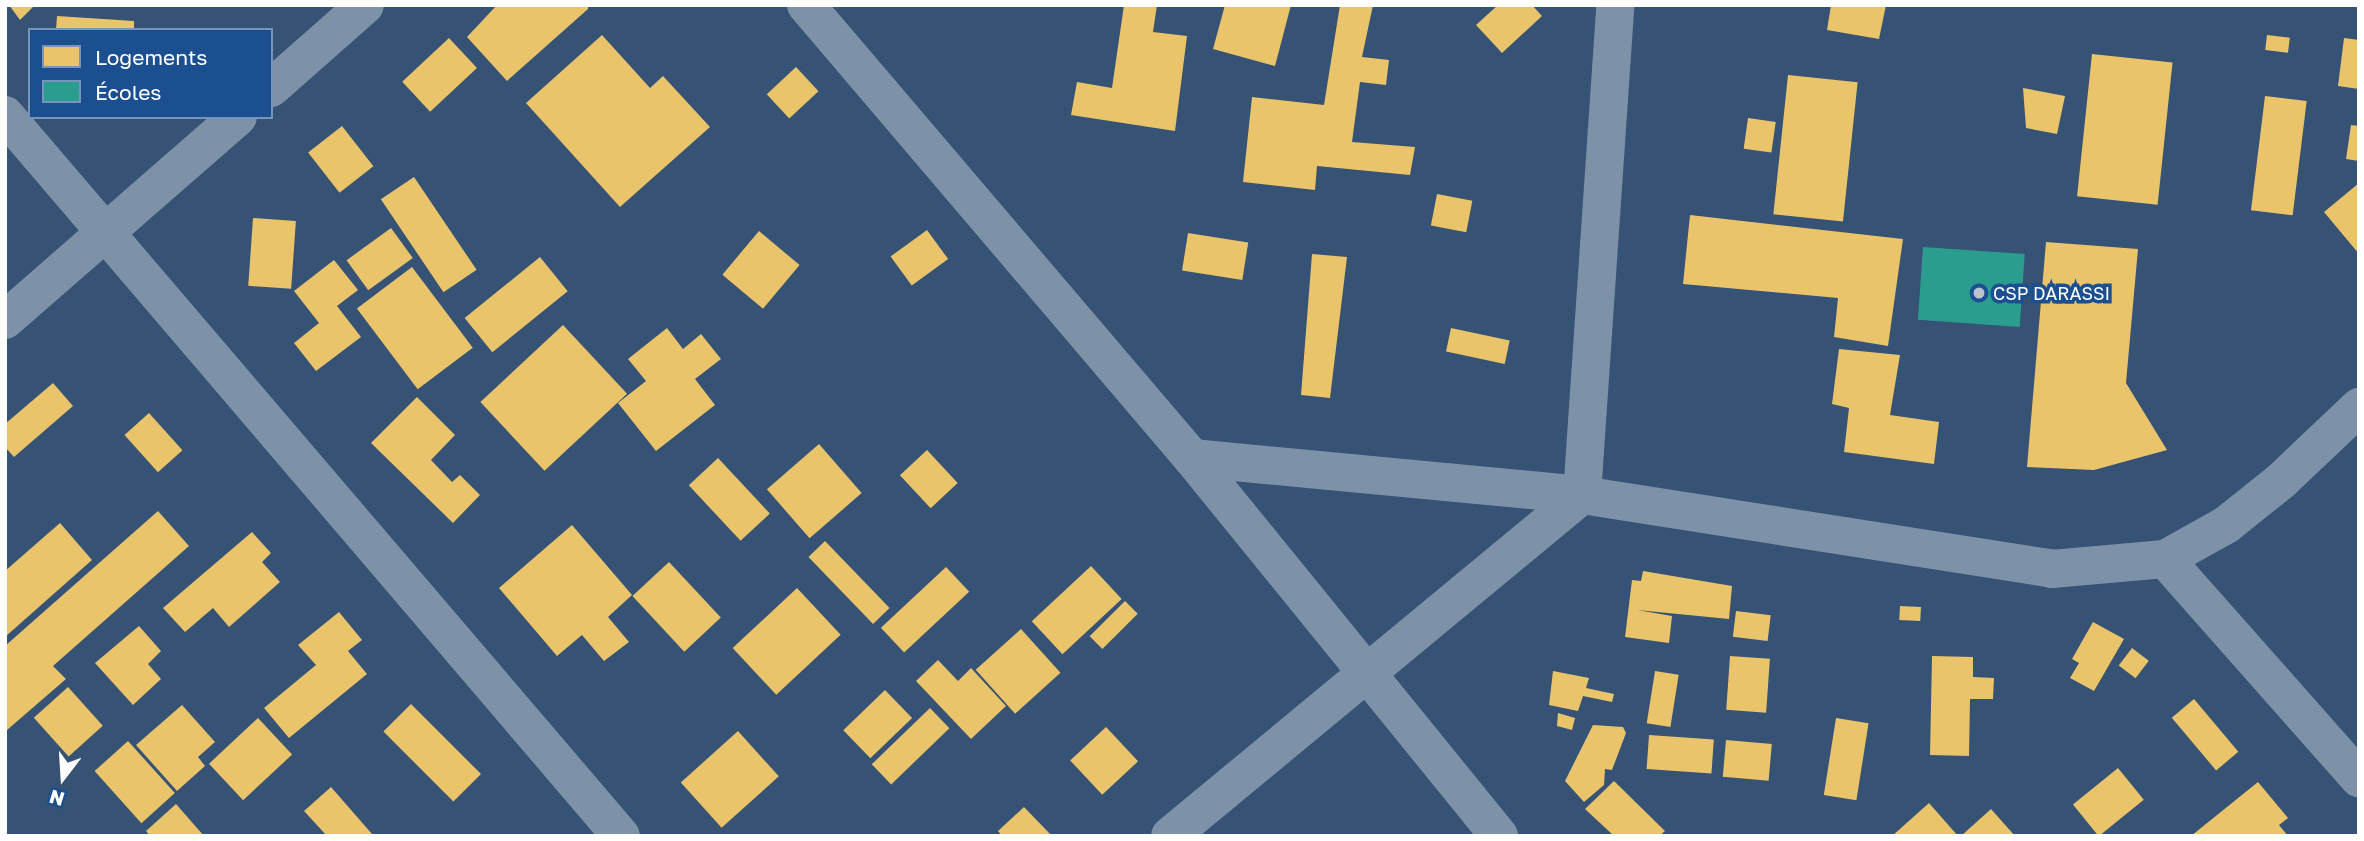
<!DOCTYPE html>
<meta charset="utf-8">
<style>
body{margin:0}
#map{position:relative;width:2364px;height:841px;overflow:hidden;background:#365274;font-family:"Golos Text",sans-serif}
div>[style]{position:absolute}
.homes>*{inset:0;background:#e9c46a;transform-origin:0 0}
.schools>*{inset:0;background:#2a9d8f;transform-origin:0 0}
.minor>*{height:38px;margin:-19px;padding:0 19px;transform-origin:19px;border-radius:19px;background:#7d92a8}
.dots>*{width:19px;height:19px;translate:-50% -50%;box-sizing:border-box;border:4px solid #1b4f8f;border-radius:50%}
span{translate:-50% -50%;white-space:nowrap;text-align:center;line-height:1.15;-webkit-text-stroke:7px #1b4f8f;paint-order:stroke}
.poi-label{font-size:18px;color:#fff}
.left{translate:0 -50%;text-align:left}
.frame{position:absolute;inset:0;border:7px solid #fff;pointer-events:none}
.legend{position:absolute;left:28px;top:28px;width:245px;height:91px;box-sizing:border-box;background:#1b4f8f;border:2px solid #7695bc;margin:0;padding:9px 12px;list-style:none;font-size:21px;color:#fff}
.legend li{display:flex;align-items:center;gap:14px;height:35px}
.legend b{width:35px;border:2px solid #7695bc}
.north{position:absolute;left:28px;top:743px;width:70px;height:70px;-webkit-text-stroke:5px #1b4f8f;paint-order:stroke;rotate:197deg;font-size:19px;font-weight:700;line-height:28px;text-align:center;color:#fff}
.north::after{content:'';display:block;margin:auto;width:24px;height:32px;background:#fff;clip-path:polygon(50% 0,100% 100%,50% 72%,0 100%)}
</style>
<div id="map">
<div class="homes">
<i style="clip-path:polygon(9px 5px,35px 5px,20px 20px)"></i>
<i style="clip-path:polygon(497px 5px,588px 5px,588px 9px,507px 81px,467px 37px)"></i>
<i style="clip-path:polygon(1124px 5px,1157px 5px,1153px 32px,1187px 36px,1175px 131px,1071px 115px,1077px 82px,1112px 88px)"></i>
<i style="clip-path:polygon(1225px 5px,1291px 5px,1275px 66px,1213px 49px)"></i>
<i style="clip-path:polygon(1340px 5px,1373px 5px,1362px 57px,1389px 60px,1386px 85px,1360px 82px,1352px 142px,1415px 147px,1410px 175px,1317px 166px,1315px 190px,1243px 182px,1252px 97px,1324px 105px)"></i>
<i style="clip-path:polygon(1498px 5px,1532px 5px,1542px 16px,1502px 53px,1476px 25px)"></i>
<i style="clip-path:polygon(1831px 5px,1886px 5px,1879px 39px,1827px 30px)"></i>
<i style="clip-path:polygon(57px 16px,134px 21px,134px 30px,56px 30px)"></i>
<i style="clip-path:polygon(602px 35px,650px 88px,663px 76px,710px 127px,620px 207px,526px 103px)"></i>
<i style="left:2267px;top:35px;width:23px;height:15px;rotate:7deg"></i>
<i style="left:449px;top:38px;width:41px;height:64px;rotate:47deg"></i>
<i style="clip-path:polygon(2344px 38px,2359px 40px,2359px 89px,2338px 86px)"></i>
<i style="left:2092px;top:54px;width:81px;height:143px;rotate:6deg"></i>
<i style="left:796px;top:67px;width:33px;height:40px;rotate:47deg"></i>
<i style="left:1788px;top:75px;width:70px;height:140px;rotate:6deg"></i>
<i style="clip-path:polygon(2023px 88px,2065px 96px,2057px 134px,2026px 128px)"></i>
<i style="left:2265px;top:96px;width:42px;height:115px;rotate:7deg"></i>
<i style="left:1748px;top:118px;width:28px;height:31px;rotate:8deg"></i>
<i style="clip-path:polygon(2351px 125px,2359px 126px,2359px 161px,2346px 159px)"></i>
<i style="left:342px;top:126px;width:51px;height:43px;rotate:52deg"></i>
<i style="left:414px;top:177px;width:112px;height:40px;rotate:56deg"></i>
<i style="clip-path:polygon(2359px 183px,2359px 254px,2324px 212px)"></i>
<i style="left:1437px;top:194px;width:36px;height:32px;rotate:11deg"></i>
<i style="clip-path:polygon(1690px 215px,1903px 239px,1888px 346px,1834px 337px,1838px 298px,1683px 284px)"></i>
<i style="left:253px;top:218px;width:43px;height:68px;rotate:4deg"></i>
<i style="left:391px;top:228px;width:37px;height:55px;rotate:54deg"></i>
<i style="left:927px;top:230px;width:36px;height:45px;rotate:54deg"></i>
<i style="left:759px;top:231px;width:53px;height:57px;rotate:40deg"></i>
<i style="left:1188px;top:233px;width:61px;height:38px;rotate:9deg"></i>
<i style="clip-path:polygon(2046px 242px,2138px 249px,2126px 383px,2167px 450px,2094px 470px,2027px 467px)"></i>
<i style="clip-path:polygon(1312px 254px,1347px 257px,1330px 398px,1301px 395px)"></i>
<i style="left:540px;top:257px;width:44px;height:97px;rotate:51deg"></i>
<i style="clip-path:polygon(334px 260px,358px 290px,337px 306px,361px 337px,316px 371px,294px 343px,319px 323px,294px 291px)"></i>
<i style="left:412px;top:267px;width:101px;height:69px;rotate:53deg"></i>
<i style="left:563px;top:325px;width:94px;height:113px;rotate:47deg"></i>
<i style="clip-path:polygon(667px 328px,683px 349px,701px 334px,721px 359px,695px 379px,715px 405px,656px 451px,618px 403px,646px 381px,628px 359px)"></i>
<i style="left:1451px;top:328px;width:60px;height:24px;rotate:12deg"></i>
<i style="clip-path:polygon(1839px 349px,1900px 355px,1890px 415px,1939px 422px,1934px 464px,1844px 452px,1849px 408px,1832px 404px)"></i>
<i style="clip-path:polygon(53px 383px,73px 406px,14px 457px,5px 447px,5px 424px)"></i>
<i style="clip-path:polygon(417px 397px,455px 435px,431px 460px,452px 482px,460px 475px,480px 495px,453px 523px,371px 443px)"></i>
<i style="left:149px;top:413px;width:50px;height:33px;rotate:48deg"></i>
<i style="left:819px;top:444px;width:65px;height:69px;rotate:49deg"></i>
<i style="left:927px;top:450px;width:45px;height:37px;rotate:47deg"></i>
<i style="left:718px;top:458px;width:76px;height:40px;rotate:47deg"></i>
<i style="clip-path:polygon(158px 511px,189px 546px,53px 666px,66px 679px,7px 730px,5px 646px)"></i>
<i style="clip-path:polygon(60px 523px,92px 560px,5px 637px,5px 571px)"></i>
<i style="clip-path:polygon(572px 525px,632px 595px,608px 617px,629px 642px,604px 661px,582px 635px,557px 656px,499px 588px)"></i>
<i style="clip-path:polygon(252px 532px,271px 553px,262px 562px,280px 582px,229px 627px,213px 608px,185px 632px,163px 608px)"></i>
<i style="left:825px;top:541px;width:93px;height:23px;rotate:46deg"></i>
<i style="left:669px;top:562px;width:76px;height:50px;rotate:47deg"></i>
<i style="left:1091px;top:566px;width:45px;height:81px;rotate:47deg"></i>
<i style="left:946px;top:567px;width:34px;height:89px;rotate:47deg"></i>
<i style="clip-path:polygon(1643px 571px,1732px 586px,1729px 619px,1637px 610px,1672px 616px,1669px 643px,1625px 637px,1632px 580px,1641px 581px)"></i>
<i style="left:797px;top:588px;width:64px;height:88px;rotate:47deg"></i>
<i style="left:1125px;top:601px;width:18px;height:50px;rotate:45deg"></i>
<i style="left:1900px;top:606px;width:21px;height:14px;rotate:3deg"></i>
<i style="left:1736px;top:611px;width:35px;height:26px;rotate:7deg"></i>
<i style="clip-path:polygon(339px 612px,362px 640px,348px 651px,367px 674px,289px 738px,264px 708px,316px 665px,298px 645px)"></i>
<i style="clip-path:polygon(2093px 622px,2124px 639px,2094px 691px,2070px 678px,2079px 663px,2072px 659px)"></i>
<i style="clip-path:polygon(139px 626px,161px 651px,148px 664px,161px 679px,133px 705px,95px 663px)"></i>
<i style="left:1021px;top:629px;width:59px;height:61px;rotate:48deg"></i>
<i style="left:2132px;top:648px;width:21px;height:22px;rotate:37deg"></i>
<i style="left:1730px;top:656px;width:40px;height:54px;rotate:4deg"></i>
<i style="clip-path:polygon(1932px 656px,1973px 657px,1973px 677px,1994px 678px,1993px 699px,1970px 699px,1969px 756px,1930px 755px)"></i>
<i style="clip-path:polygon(938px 660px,958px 681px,971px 668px,1006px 706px,971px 739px,916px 681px)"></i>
<i style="clip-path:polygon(1553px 671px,1589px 678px,1586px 688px,1614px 694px,1612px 702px,1583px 696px,1578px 711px,1549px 705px)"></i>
<i style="left:1655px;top:671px;width:24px;height:53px;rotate:9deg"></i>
<i style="left:68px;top:687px;width:52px;height:46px;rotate:48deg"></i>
<i style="left:885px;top:690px;width:39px;height:58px;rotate:46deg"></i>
<i style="left:2194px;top:699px;width:69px;height:29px;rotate:50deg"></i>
<i style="left:411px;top:704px;width:99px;height:39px;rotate:45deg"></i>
<i style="clip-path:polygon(182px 705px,215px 742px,198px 757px,205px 766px,177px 791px,136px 745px)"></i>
<i style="left:930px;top:708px;width:28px;height:81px;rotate:46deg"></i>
<i style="clip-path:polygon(1558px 713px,1575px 718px,1572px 730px,1557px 726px)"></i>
<i style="left:258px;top:718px;width:50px;height:67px;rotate:47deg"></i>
<i style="left:1836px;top:718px;width:33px;height:78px;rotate:9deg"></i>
<i style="clip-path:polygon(1593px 725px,1623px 727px,1626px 733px,1612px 770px,1605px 769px,1604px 785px,1584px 802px,1565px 781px)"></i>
<i style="left:1106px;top:727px;width:47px;height:49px;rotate:47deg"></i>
<i style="left:738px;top:731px;width:61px;height:77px;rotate:48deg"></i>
<i style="left:1649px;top:735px;width:65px;height:34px;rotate:4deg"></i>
<i style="left:1726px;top:740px;width:46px;height:37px;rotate:5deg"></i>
<i style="left:128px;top:741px;width:70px;height:45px;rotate:48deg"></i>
<i style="left:2118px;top:768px;width:41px;height:58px;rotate:51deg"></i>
<i style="clip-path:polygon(1614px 781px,1665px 831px,1659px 836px,1614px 836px,1585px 809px)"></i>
<i style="clip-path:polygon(2258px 782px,2288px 818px,2279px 825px,2288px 836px,2191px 836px)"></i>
<i style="clip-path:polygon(331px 787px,372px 834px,371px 836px,327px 836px,304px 811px)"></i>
<i style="clip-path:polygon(1929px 803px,1958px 836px,1892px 836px)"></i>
<i style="clip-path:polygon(176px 804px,204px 836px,150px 836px,146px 831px)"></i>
<i style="clip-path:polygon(1024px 807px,1052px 836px,1002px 836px,998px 831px)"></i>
<i style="clip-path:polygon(1991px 809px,2015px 836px,1961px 836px)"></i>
</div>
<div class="schools">
<i style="left:1923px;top:247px;width:102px;height:73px;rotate:4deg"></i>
</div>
<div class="minor">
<i style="left:806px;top:5px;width:595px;rotate:49.57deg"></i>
<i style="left:1192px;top:458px;width:487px;rotate:50.9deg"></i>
<i style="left:271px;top:88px;width:125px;rotate:-41.4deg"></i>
<i style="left:5px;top:115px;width:948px;rotate:49.49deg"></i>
<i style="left:5px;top:320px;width:309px;rotate:-41.1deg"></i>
<i style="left:1192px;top:458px;width:392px;rotate:5.4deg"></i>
<i style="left:1582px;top:495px;width:476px;rotate:8.9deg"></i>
<i style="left:2052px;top:569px;width:113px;rotate:-5.1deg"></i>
<i style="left:2165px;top:559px;width:70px;rotate:-29.1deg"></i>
<i style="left:2226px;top:525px;width:70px;rotate:-38.7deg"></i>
<i style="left:2281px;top:481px;width:108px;rotate:-43.5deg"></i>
<i style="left:2165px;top:559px;width:293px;rotate:48.5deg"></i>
<i style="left:1170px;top:836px;width:535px;rotate:-39.61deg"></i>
<i style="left:1582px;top:495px;width:491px;rotate:-86.1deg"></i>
</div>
<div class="dots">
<i style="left:1979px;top:293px;background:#b9c2ce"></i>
</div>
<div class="poi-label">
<span class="left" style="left:1993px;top:293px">CSP DARASSI</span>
</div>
<div class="frame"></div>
<ul class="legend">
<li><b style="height:19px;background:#e9c46a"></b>Logements</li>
<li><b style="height:19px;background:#2a9d8f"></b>Écoles</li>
</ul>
<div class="north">N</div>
</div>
